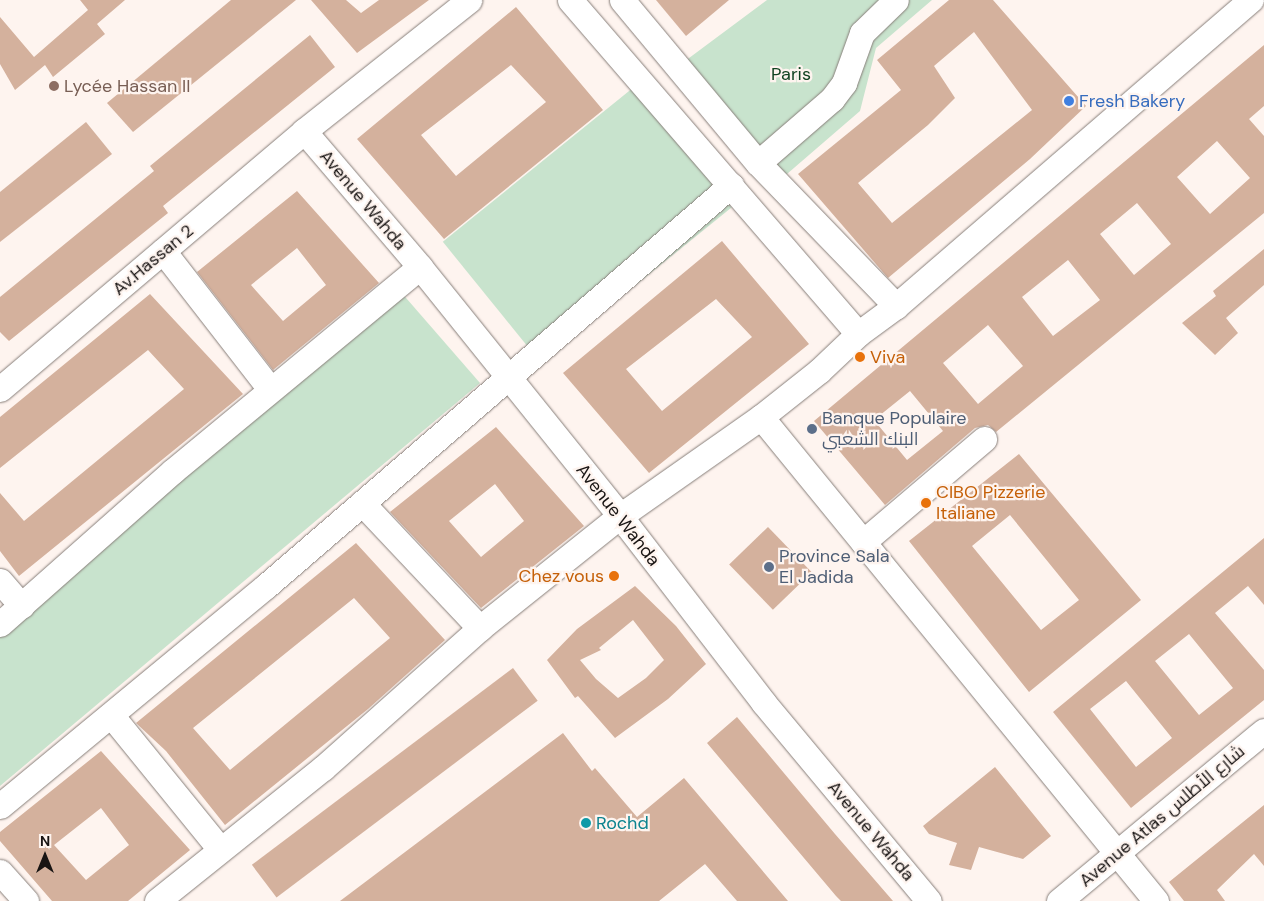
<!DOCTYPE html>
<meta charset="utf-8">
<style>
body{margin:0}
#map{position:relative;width:1264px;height:901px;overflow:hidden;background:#fef4ef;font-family:"DM Sans",Cairo,sans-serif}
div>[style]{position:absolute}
.green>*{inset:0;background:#c8e3cd;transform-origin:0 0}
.building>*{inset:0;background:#d4b19d;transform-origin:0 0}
.roads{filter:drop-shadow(0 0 1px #877e79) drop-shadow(0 0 1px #877e79)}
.minor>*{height:25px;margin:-12.5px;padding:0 12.5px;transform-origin:12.5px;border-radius:12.5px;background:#fff}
.dots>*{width:14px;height:14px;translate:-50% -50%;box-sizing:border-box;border:2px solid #fef4ef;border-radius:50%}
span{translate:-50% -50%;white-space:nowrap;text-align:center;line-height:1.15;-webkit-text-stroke:4.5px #fef4ef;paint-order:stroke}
.park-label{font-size:18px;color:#114321}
.education-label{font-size:18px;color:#785e54}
.left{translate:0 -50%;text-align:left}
.shop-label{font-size:18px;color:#366cbe}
.street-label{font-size:18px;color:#181413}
.food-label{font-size:18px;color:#c56008}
.right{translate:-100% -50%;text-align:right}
.service-label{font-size:18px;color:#4e5e75}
.culture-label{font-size:18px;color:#0d838f}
.north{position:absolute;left:20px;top:831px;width:50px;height:50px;-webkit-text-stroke:4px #fef4ef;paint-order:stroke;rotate:0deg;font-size:14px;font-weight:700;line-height:20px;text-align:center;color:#181413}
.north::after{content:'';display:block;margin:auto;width:18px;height:22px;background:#181413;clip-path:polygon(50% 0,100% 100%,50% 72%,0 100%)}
</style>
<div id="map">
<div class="green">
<i style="clip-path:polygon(767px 0,932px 0,876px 48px,860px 111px,780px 180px,681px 64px)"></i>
<i style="left:634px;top:87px;width:155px;height:246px;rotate:51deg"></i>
<i style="clip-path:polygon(400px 291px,480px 383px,0 786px,0 616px)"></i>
</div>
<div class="building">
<i style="clip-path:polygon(80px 0,125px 0,97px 24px,105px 34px,53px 77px,45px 65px,15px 90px,0 64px,0 17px,34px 57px,88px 10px)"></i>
<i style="clip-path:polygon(231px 0,296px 0,133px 132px,107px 103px)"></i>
<i style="clip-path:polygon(311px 0,346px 0,361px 13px,379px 0,429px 0,357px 53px)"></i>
<i style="clip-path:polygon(656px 0,729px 0,686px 36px)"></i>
<i style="clip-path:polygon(evenodd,949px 0,993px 0,1086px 106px,1030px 159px,888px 278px,798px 174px,901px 90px,877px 60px,949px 0,974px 32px,1032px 110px,892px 223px,858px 183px,928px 125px,955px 98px,934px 66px,974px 32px)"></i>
<i style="clip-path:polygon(evenodd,516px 7px,603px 110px,444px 239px,357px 139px,516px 7px,511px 65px,546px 102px,456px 176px,421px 135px,511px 65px)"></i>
<i style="clip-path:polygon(310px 35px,335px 67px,163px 206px,168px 213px,9px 341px,0 332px,0 297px,154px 171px,150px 166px)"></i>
<i style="clip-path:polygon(evenodd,1264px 45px,1264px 106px,1249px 119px,1264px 136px,1264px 213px,996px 432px,988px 425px,975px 428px,885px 505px,814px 421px,1264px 45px,1217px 141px,1250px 178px,1210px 214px,1177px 177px,1217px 141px,1264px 45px,1137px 203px,1171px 244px,1134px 275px,1100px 234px,1137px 203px,1264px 45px,1068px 260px,1100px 300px,1053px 336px,1022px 297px,1068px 260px,1264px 45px,988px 325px,1023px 366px,978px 404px,943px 363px,988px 325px,1264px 45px,910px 391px,943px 431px,907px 460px,874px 420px,910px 391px)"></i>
<i style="clip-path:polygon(86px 122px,112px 154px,0 242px,0 192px)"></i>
<i style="clip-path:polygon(evenodd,297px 191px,379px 283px,273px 370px,197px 272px,297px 191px,297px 248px,326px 285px,283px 321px,251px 285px,297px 248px)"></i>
<i style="clip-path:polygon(evenodd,722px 241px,809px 344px,649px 473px,563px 373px,722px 241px,716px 299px,752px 337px,662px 411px,626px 369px,716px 299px)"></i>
<i style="clip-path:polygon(1264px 249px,1264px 285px,1226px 318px,1238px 333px,1215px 355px,1182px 323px,1216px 296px,1213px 291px)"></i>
<i style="clip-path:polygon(150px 294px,243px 394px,19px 576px,0 551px,0 493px,24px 521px,184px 389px,148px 350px,0 468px,0 417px)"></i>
<i style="clip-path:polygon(evenodd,496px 427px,584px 526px,481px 608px,390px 512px,496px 427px,495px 484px,524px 521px,481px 557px,449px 521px,495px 484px)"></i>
<i style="clip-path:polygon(evenodd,1019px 454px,1141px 600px,1029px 692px,909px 541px,1019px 454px,1010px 515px,1079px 600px,1041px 630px,972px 546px,1010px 515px)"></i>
<i style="left:768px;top:527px;width:63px;height:54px;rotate:46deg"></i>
<i style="clip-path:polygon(evenodd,1264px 538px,1264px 605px,1248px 586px,1215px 613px,1264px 670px,1264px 700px,1131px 808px,1053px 712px,1264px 538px,1189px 634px,1233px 688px,1199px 715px,1155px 661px,1189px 634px,1264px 538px,1126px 681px,1172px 738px,1136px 767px,1090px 709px,1126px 681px)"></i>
<i style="clip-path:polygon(evenodd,356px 543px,445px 640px,368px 709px,225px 825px,166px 751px,136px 723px,356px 543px,354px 598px,390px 638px,230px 770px,193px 728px,354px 598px)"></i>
<i style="clip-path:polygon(evenodd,635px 586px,676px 626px,706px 664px,668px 699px,615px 738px,578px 696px,575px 698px,547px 660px,577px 629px,635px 586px,633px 620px,664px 660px,646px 678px,618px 698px,596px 679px,580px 660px,601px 650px,599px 648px,633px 620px)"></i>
<i style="left:513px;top:668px;width:41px;height:327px;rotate:53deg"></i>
<i style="clip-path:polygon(737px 717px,835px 834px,893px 901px,841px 901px,836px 896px,707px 743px)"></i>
<i style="clip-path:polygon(563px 733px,592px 771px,595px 768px,637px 817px,684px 778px,788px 901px,737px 901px,705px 864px,659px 901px,340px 901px)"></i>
<i style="clip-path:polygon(evenodd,101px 751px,190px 850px,128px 901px,52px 901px,0 841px,0 832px,101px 751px,101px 808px,129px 845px,86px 880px,54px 845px,101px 808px)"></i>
<i style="clip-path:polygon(995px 767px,1051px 836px,1023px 859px,979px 847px,971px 870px,949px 865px,957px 843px,929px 834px,923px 826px)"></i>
<i style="clip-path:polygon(1264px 805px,1264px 866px,1254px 854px,1217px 890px,1225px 901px,1184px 901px,1169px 882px)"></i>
</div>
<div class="roads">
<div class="minor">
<i style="left:570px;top:0;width:441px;rotate:49.2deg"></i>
<i style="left:622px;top:0;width:212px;rotate:50.2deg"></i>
<i style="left:758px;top:163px;width:199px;rotate:46deg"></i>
<i style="left:304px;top:131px;width:179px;rotate:49.5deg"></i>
<i style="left:420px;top:267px;width:319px;rotate:51.2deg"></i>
<i style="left:620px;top:516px;width:235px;rotate:52.4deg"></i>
<i style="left:763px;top:702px;width:259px;rotate:50.2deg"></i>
<i style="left:758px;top:163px;width:98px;rotate:-40.9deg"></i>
<i style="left:832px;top:99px;width:20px;rotate:-53deg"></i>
<i style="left:844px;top:83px;width:53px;rotate:-70.2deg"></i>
<i style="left:862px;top:33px;width:47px;rotate:-44.1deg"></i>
<i style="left:163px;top:251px;width:175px;rotate:52.2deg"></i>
<i style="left:0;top:389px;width:399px;rotate:-40.3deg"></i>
<i style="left:304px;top:131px;width:211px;rotate:-38.4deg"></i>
<i style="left:761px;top:417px;width:625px;rotate:50.78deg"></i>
<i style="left:362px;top:503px;width:172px;rotate:46.7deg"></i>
<i style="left:863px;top:542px;width:159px;rotate:-40.4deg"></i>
<i style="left:0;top:581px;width:33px;rotate:49deg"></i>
<i style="left:0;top:624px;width:231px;rotate:-41.5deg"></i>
<i style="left:173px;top:471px;width:320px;rotate:-39.6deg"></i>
<i style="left:111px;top:715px;width:173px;rotate:50.9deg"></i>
<i style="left:0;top:806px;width:345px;rotate:-39.6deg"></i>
<i style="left:266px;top:586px;width:614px;rotate:-40.77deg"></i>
<i style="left:0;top:872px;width:39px;rotate:48deg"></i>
<i style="left:157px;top:901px;width:213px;rotate:-38.7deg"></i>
<i style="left:323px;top:768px;width:210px;rotate:-41.7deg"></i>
<i style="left:480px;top:628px;width:179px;rotate:-38.7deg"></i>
<i style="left:620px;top:516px;width:172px;rotate:-35.1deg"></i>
<i style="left:761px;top:417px;width:74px;rotate:-38.4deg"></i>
<i style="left:819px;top:371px;width:54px;rotate:-43.5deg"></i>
<i style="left:858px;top:334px;width:47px;rotate:-36.4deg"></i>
<i style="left:896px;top:306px;width:469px;rotate:-40.8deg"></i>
<i style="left:1059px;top:901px;width:266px;rotate:-39.7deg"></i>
</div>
</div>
<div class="dots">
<i style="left:54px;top:86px;background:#8d6e63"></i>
<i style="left:1069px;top:101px;background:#3f7fe0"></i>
<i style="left:860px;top:357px;background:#e8710a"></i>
<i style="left:812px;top:429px;background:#5c6f8a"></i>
<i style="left:926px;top:503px;background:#e8710a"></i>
<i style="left:769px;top:567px;background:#5c6f8a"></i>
<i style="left:614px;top:576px;background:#e8710a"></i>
<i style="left:586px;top:823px;background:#0f9aa8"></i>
</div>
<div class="park-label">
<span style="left:791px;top:74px">Paris</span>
</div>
<div class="education-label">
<span class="left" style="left:64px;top:86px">Lycée Hassan II</span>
</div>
<div class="shop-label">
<span class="left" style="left:1079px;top:101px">Fresh Bakery</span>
</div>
<div class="street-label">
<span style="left:363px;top:200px;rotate:50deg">Avenue Wahda</span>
<span style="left:153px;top:260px;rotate:-40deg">Av.Hassan 2</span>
<span style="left:618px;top:515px;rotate:52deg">Avenue Wahda</span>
<span style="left:1162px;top:816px;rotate:-40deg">Avenue Atlas شارع الأطلس</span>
<span style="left:871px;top:831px;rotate:50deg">Avenue Wahda</span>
</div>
<div class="food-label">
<span class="left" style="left:870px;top:357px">Viva</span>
<span class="left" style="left:936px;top:503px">CIBO Pizzerie<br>Italiane</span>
<span class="right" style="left:604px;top:576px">Chez vous</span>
</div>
<div class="service-label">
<span class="left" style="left:822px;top:429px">Banque Populaire<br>البنك الشعبي</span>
<span class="left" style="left:779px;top:567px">Province Sala<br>El Jadida</span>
</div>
<div class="culture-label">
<span class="left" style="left:596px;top:823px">Rochd</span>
</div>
<div class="north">N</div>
</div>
